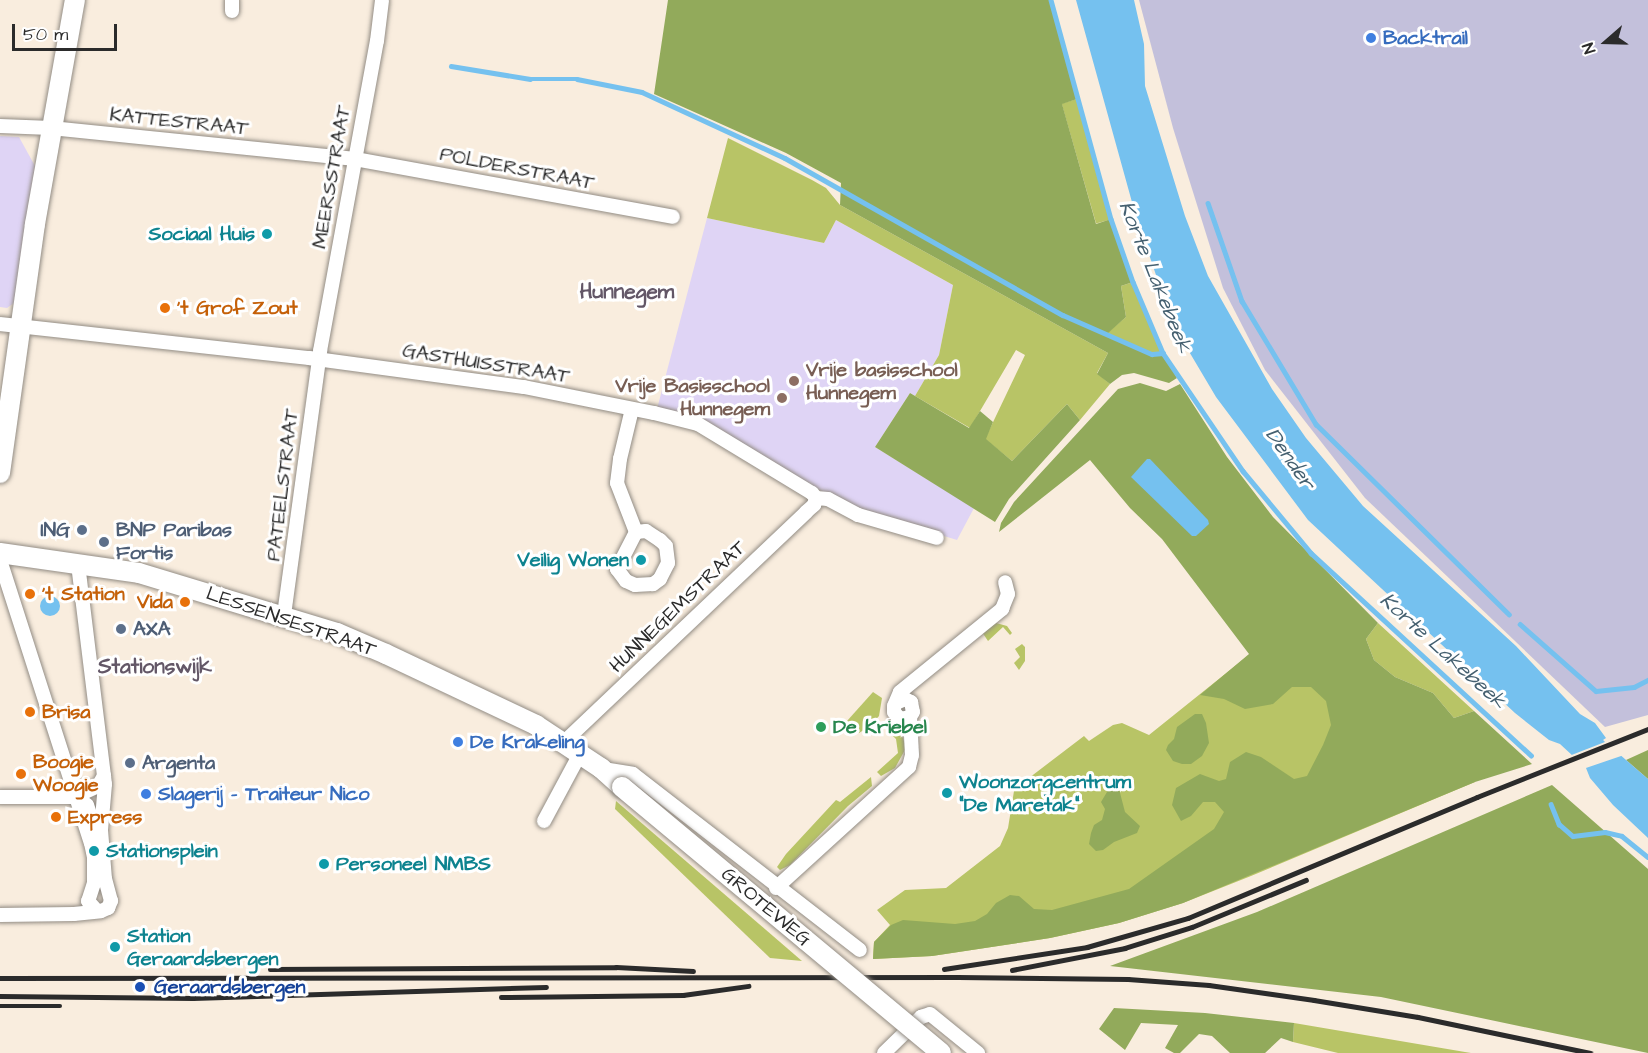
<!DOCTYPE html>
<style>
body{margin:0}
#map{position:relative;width:1648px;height:1053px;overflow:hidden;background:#f9edde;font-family:"Architects Daughter",sans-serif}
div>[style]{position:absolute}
.built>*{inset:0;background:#dfd4f5}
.industrial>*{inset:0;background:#c3c0db}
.green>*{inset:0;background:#b8c466;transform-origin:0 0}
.forest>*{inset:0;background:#92aa5b}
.water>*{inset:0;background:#75c1ef}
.round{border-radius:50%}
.pier>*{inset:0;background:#f9edde}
.stream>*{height:4.5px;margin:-2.25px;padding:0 2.25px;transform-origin:2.25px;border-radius:2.25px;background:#75c1ef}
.roads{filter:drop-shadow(0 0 2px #928c84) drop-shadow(0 0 2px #928c84)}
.street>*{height:14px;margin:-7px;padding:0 7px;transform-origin:7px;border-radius:7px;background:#fff}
.secondary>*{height:20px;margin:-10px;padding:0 10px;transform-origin:10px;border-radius:10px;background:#fff}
.rail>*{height:4.5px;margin:-2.25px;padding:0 2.25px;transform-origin:2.25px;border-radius:2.25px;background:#2b2b2b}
.bridges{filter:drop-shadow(0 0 2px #928c84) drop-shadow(0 0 2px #928c84)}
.secondary-bridge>*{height:20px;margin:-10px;padding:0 10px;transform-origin:10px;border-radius:10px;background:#fff}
.dots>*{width:16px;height:16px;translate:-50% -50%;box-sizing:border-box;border:3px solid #fff;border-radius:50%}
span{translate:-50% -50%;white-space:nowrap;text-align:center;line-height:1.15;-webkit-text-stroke:6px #fff;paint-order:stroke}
.shop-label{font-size:20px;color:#366cbe;font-weight:700}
.left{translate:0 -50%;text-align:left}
.street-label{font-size:20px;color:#2b2b2b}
.culture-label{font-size:20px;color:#0d838f;font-weight:700}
.right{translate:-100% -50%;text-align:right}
.food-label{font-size:20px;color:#c56008;font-weight:700}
.education-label{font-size:20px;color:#785e54;font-weight:700}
.service-label{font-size:20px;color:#4e5e75;font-weight:700}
.leisure-label{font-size:20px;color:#27864d;font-weight:700}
.transit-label{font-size:20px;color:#164399;font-weight:700}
.water-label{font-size:21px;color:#456070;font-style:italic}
.neighbourhood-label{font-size:21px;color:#635767;font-weight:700}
.north{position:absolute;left:1576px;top:12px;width:60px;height:60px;-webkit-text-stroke:4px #fff;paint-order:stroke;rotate:250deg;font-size:16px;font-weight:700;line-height:24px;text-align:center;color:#2b2b2b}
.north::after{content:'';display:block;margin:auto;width:21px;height:27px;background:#2b2b2b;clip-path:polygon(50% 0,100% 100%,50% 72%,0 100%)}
.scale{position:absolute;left:12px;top:24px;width:105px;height:27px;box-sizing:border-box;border:3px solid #2b2b2b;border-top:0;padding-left:8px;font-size:18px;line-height:21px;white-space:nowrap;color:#2b2b2b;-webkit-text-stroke:4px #fff;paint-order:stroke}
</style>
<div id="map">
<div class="built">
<i style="clip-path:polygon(0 136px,19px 137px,35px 166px,14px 303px,7px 308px,0 307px)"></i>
<i style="clip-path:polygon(707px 218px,824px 243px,836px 220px,953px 285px,939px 355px,915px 396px,910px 393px,875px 447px,974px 508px,957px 540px,860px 510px,657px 409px)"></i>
</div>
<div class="industrial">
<i style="clip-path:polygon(1139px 0,1648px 0,1648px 715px,1605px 727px,1365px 498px,1265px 370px,1223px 288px,1173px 128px)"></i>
</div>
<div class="green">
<i style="left:1077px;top:99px;width:125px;height:16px;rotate:74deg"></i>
<i style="clip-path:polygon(728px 138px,812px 180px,826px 188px,840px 205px,1108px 353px,1097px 373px,1110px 384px,1080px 420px,1067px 404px,1012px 461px,985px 439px,1025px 355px,1016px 350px,970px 428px,915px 396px,939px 355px,953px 285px,836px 220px,824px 243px,707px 218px)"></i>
<i style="clip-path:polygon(1133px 282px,1152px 330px,1163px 353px,1152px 354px,1106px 334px,1126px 317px,1121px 286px)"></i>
<i style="clip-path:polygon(996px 623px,1007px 626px,1012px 633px,1010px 635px,1003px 627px,988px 641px,982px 632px)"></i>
<i style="clip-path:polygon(1378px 623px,1474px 711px,1454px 718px,1433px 693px,1395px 677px,1374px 660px,1366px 639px)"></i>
<i style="clip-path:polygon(1260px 634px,1475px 782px,1251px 876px,1183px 903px,1119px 923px,1050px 938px,932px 956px,873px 959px,874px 942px,890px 925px,877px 910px,905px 890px,946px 888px,1000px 846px,1008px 828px,1014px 791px,1025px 781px,1084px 736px,1089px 741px,1113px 725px,1122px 723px,1149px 735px,1250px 654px)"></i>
<i style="clip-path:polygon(1022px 644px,1025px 647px,1025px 661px,1019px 670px,1014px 663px,1020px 657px,1015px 649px)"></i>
<i style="clip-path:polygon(873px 692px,882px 698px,879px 716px,870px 726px,859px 733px,847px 721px)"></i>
<i style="clip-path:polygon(894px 725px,903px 738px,906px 748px,895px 768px,881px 776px,877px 772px,898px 753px,896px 739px,887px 730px,888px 727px)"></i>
<i style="clip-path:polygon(871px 777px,872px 786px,848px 806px,790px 865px,780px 870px,777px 867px,786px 854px,836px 800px,840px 802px)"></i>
<i style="clip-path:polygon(616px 801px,802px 961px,770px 958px,615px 809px)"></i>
<i style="clip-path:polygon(1294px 1023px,1465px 1052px,1471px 1053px,1338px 1053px,1293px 1042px)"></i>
</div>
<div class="forest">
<i style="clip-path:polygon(668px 0,1051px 0,1077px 99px,1062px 104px,1096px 224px,1111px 219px,1133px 282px,1121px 286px,1126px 317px,1107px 334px,1152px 354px,1163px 353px,1177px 378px,1169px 383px,1134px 373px,1122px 375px,1110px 384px,1097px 374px,1108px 353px,840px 205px,841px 183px,786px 153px,654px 94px)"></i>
<i style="clip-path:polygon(1140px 383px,1166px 391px,1180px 384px,1227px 457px,1273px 517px,1378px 623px,1366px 639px,1374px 660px,1395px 677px,1433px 693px,1454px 718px,1474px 711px,1532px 764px,1475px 782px,1183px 903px,1119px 923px,1050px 938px,932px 956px,873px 959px,874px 942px,891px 925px,903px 920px,955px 924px,975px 921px,987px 914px,996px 903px,1010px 895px,1019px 896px,1034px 909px,1052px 910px,1129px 889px,1214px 829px,1224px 812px,1215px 802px,1203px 802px,1191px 816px,1181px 821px,1172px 805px,1176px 788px,1200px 774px,1219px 781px,1226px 779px,1230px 762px,1246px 752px,1261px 757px,1294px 779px,1307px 776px,1323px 745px,1331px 725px,1326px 701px,1311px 687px,1292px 687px,1273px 704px,1245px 709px,1224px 699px,1200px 695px,1249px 654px,1162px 539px,1130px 508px,1090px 460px,999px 532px,1001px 523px,1014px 502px,1118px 389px)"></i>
<i style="clip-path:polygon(910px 393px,969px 428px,980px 411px,993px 422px,986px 439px,1012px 461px,1067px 404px,1080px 420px,1009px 499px,995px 522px,875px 447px)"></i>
<i style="clip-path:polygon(1195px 714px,1202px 714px,1206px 723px,1209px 743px,1202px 756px,1191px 764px,1182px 764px,1173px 761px,1166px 750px,1168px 745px,1174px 739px,1177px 727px)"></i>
<i style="clip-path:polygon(1648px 750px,1648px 779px,1626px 760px)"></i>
<i style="clip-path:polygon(1552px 785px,1648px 869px,1648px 1053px,1381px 997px,1110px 966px,1257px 912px)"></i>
<i style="clip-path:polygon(1114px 786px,1119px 789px,1125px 812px,1140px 826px,1137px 833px,1114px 842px,1103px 850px,1096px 851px,1089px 844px,1091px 833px,1094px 825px,1102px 820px,1105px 809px,1101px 802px,1110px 787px)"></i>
<i style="clip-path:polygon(1114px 1008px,1205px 1013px,1294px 1023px,1293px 1042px,1281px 1038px,1265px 1053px,1230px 1053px,1212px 1036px,1199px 1034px,1180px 1053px,1174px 1053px,1165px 1048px,1178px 1025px,1141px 1023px,1125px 1050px,1099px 1029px)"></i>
</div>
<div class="water">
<i style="clip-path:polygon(1076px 0,1134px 0,1144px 44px,1145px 86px,1185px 216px,1208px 276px,1272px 389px,1306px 438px,1363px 506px,1516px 646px,1580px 714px,1595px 723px,1606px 738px,1603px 740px,1648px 779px,1648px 838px,1613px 805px,1590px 778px,1586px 768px,1560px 744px,1549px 740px,1515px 713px,1308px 520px,1216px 397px,1181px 338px,1156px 275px,1135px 213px)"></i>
<i style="clip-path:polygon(1147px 459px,1150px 459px,1208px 520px,1209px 524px,1196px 536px,1192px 536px,1131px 477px)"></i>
<i class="round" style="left:40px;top:596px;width:20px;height:20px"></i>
</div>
<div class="pier">
<i style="clip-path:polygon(1609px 738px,1608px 740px,1624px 755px,1583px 769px,1569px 756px,1605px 742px,1604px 740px)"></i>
</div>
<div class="stream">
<i style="left:1051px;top:0;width:227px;rotate:74.7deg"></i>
<i style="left:1111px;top:219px;width:67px;rotate:70.8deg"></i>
<i style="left:1133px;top:282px;width:77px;rotate:67.1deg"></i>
<i style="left:1163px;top:353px;width:143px;rotate:55.9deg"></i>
<i style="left:1243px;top:471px;width:107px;rotate:50.3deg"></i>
<i style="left:1311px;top:553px;width:299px;rotate:42.6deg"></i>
<i style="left:451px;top:66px;width:80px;rotate:9.3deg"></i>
<i style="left:530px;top:79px;width:47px"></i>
<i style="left:577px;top:79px;width:66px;rotate:11.3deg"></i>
<i style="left:642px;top:92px;width:157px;rotate:24.8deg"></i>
<i style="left:785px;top:158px;width:319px;rotate:29.5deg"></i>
<i style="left:1063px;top:315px;width:97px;rotate:23.7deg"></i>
<i style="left:1152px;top:354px;width:11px;rotate:-5deg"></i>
<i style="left:1208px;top:203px;width:104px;rotate:70.9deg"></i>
<i style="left:1242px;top:301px;width:144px;rotate:59deg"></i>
<i style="left:1316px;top:424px;width:271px;rotate:44.6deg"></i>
<i style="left:1520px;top:624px;width:101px;rotate:41.4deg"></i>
<i style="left:1596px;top:691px;width:38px;rotate:-6deg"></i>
<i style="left:1634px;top:687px;width:16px;rotate:-27deg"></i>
<i style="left:1551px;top:804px;width:22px;rotate:68deg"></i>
<i style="left:1559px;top:824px;width:18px;rotate:41deg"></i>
<i style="left:1573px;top:836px;width:32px;rotate:-7deg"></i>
<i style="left:1605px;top:832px;width:17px;rotate:13deg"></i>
<i style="left:1622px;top:836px;width:33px;rotate:39deg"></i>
</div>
<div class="roads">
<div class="street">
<i style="left:232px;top:11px;width:11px;rotate:-90deg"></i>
<i style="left:0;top:126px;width:51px;rotate:2.2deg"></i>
<i style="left:51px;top:128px;width:306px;rotate:5.8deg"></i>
<i style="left:355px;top:159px;width:323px;rotate:10.3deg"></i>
<i style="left:0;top:324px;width:311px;rotate:6.3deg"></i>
<i style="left:309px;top:358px;width:217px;rotate:7.7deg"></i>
<i style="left:524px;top:387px;width:133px;rotate:11.3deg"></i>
<i style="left:654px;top:413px;width:45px;rotate:14deg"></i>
<i style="left:698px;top:424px;width:133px;rotate:31.2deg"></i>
<i style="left:812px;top:493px;width:6px;rotate:51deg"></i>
<i style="left:816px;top:498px;width:12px;rotate:5deg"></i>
<i style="left:828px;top:499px;width:34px;rotate:28deg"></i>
<i style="left:858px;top:515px;width:82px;rotate:16.2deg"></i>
<i style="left:632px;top:409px;width:51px;rotate:103.5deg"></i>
<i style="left:620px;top:459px;width:24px;rotate:97deg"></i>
<i style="left:617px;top:483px;width:53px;rotate:68.8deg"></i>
<i style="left:646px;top:531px;width:17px;rotate:33deg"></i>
<i style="left:660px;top:540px;width:8px;rotate:45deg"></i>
<i style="left:666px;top:546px;width:17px;rotate:83deg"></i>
<i style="left:668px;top:563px;width:18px;rotate:117deg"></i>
<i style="left:660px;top:579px;width:9px;rotate:144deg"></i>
<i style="left:653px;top:584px;width:18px;rotate:177deg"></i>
<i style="left:635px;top:585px;width:10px;rotate:-156deg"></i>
<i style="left:626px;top:581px;width:15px;rotate:-127deg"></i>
<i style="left:617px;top:569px;width:42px;rotate:-62.8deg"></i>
<i style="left:636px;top:532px;width:10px;rotate:-6deg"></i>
<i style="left:0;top:560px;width:297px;rotate:72.2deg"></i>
<i style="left:91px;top:843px;width:14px;rotate:78deg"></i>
<i style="left:94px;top:857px;width:26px;rotate:90deg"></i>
<i style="left:94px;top:883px;width:19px;rotate:108deg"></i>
<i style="left:88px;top:901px;width:13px;rotate:48deg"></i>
<i style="left:284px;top:615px;width:266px;rotate:-82.2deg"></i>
<i style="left:320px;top:351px;width:315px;rotate:-79.6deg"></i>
<i style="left:377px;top:41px;width:41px;rotate:-83deg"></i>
<i style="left:896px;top:703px;width:10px;rotate:-24deg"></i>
<i style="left:905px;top:699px;width:7px;rotate:27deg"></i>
<i style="left:911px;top:702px;width:10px;rotate:79deg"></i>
<i style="left:913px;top:712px;width:6px;rotate:121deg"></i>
<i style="left:910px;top:717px;width:10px;rotate:169deg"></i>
<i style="left:900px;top:719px;width:9px;rotate:-131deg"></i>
<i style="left:894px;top:712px;width:6px;rotate:-90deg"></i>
<i style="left:894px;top:706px;width:15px;rotate:-67deg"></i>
<i style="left:900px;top:692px;width:132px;rotate:-39.1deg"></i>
<i style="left:1002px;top:609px;width:16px;rotate:-68deg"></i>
<i style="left:1008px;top:594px;width:12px;rotate:-104deg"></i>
<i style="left:564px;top:742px;width:334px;rotate:-43.5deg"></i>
<i style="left:806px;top:512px;width:11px;rotate:-41deg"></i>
<i style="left:814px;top:505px;width:7px;rotate:-74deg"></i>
<i style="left:603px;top:769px;width:30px;rotate:9deg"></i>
<i style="left:633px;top:774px;width:287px;rotate:37.8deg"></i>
<i style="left:71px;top:781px;width:11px;rotate:49deg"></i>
<i style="left:78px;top:789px;width:9px;rotate:13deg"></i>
<i style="left:87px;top:791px;width:12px;rotate:-24deg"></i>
<i style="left:98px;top:786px;width:12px;rotate:-59deg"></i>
<i style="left:0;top:797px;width:75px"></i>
<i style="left:75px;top:797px;width:14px;rotate:34deg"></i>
<i style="left:87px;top:805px;width:28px;rotate:72deg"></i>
<i style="left:544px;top:821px;width:76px;rotate:-61.8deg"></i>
<i style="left:776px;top:888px;width:180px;rotate:-42.3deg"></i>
<i style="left:909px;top:767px;width:12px;rotate:-76deg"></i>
<i style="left:912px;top:755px;width:38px;rotate:-93deg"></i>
<i style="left:0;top:915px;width:74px;rotate:-0.8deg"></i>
<i style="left:74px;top:914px;width:27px;rotate:-6deg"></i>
<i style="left:101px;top:911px;width:8px;rotate:-23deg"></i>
<i style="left:108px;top:908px;width:8px;rotate:-67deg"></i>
<i style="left:111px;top:901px;width:23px;rotate:-105deg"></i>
<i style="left:105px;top:879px;width:49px;rotate:-94.7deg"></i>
<i style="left:101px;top:830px;width:46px;rotate:-85deg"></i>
<i style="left:105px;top:784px;width:221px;rotate:-97deg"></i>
<i style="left:884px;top:1053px;width:52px;rotate:-44.2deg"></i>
<i style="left:921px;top:1017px;width:9px;rotate:-18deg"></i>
<i style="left:930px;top:1014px;width:62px;rotate:39.1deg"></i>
</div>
<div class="secondary">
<i style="left:0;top:473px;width:251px;rotate:-82deg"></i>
<i style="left:35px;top:224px;width:228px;rotate:-79.9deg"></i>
<i style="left:0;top:553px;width:140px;rotate:8.2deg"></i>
<i style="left:139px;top:573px;width:207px;rotate:16.9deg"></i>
<i style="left:337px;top:633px;width:53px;rotate:23.2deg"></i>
<i style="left:386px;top:654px;width:166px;rotate:25.3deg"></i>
<i style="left:536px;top:725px;width:78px;rotate:33.5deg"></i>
<i style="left:601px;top:768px;width:28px;rotate:42deg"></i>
</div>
</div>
<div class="rail">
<i style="left:270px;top:969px;width:346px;rotate:-0.3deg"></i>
<i style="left:616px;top:967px;width:77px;rotate:3deg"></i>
<i style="left:944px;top:969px;width:145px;rotate:-8.7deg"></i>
<i style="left:1087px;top:947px;width:105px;rotate:-16deg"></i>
<i style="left:1188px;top:918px;width:313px;rotate:-22.7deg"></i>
<i style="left:1477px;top:797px;width:184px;rotate:-21.7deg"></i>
<i style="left:1012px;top:970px;width:115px;rotate:-11deg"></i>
<i style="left:1125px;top:948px;width:70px;rotate:-17.4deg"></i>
<i style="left:1192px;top:927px;width:123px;rotate:-22.4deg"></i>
<i style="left:0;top:978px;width:958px;rotate:-0.06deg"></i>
<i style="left:958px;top:977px;width:170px;rotate:0.7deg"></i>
<i style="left:1128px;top:979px;width:81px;rotate:4.2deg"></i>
<i style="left:1209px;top:985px;width:106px;rotate:8.1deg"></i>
<i style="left:1314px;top:1000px;width:105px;rotate:9.3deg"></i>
<i style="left:1418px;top:1017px;width:176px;rotate:11.8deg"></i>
<i style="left:0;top:996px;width:193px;rotate:0.6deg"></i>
<i style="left:193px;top:998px;width:353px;rotate:-1.8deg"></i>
<i style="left:501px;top:997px;width:182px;rotate:-0.6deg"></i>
<i style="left:683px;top:995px;width:66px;rotate:-7.9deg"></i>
<i style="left:0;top:1006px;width:60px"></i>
</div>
<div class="bridges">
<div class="secondary-bridge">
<i style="left:622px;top:787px;width:415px;rotate:39.8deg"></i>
</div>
</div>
<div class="dots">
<i style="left:1371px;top:38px;background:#3f7fe0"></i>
<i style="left:267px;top:234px;background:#0f9aa8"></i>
<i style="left:165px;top:308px;background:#e8710a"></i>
<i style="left:794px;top:381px;background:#8d6e63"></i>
<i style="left:782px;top:398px;background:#8d6e63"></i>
<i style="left:82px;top:530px;background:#5c6f8a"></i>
<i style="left:104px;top:542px;background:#5c6f8a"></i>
<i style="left:641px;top:560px;background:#0f9aa8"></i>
<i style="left:30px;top:594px;background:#e8710a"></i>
<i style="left:185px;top:602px;background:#e8710a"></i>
<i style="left:121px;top:629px;background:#5c6f8a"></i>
<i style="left:30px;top:712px;background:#e8710a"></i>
<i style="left:821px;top:727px;background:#2e9e5b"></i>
<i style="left:458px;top:742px;background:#3f7fe0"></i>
<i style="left:130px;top:763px;background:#5c6f8a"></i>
<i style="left:21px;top:774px;background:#e8710a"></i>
<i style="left:947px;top:793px;background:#0f9aa8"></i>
<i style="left:146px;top:794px;background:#3f7fe0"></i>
<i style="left:56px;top:817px;background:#e8710a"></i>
<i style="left:94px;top:851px;background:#0f9aa8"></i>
<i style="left:324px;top:864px;background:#0f9aa8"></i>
<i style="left:115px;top:947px;background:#0f9aa8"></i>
<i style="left:140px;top:987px;background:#1a4fb4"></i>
</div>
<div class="shop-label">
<span class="left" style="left:1383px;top:38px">Backtrail</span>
<span class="left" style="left:470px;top:742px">De Krakeling</span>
<span class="left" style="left:158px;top:794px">Slagerij - Traiteur Nico</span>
</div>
<div class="street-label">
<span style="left:179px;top:122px;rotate:6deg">KATTESTRAAT</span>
<span style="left:517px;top:169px;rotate:11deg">POLDERSTRAAT</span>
<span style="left:332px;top:177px;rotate:-80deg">MEERSSTRAAT</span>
<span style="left:486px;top:364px;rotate:9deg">GASTHUISSTRAAT</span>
<span style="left:283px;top:485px;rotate:-83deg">PATEELSTRAAT</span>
<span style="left:678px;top:607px;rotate:-44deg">HUNNEGEMSTRAAT</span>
<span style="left:291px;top:622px;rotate:19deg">LESSENSESTRAAT</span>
<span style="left:766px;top:907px;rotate:40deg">GROTEWEG</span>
</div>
<div class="culture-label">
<span class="right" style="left:255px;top:234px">Sociaal Huis</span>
<span class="right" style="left:629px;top:560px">Veilig Wonen</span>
<span class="left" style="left:959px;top:794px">Woonzorgcentrum<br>"De Maretak"</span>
<span class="left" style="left:106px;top:851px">Stationsplein</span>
<span class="left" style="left:336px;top:864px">Personeel NMBS</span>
<span class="left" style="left:127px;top:948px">Station<br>Geraardsbergen</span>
</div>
<div class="food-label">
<span class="left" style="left:177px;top:308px">'t Grof Zout</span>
<span class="left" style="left:42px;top:594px">'t Station</span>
<span class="right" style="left:173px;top:602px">Vida</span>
<span class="left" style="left:42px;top:712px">Brisa</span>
<span class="left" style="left:33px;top:774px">Boogie<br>Woogie</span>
<span class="left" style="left:68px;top:817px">Express</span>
</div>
<div class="education-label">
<span class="left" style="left:806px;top:382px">Vrije basisschool<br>Hunnegem</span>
<span class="right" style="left:770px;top:398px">Vrije Basisschool<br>Hunnegem</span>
</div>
<div class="service-label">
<span class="right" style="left:70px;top:530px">ING</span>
<span class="left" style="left:116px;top:542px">BNP Paribas<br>Fortis</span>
<span class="left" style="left:133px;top:629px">AXA</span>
<span class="left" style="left:142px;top:763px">Argenta</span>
</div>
<div class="leisure-label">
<span class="left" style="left:833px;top:727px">De Kriebel</span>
</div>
<div class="transit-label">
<span class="left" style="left:154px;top:987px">Geraardsbergen</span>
</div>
<div class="water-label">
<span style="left:1155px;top:277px;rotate:68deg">Korte Lakebeek</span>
<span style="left:1290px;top:459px;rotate:55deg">Dender</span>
<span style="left:1443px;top:651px;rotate:42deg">Korte Lakebeek</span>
</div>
<div class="neighbourhood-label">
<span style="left:627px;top:292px">Hunnegem</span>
<span style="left:155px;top:667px">Stationswijk</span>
</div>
<div class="north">N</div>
<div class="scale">50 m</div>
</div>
